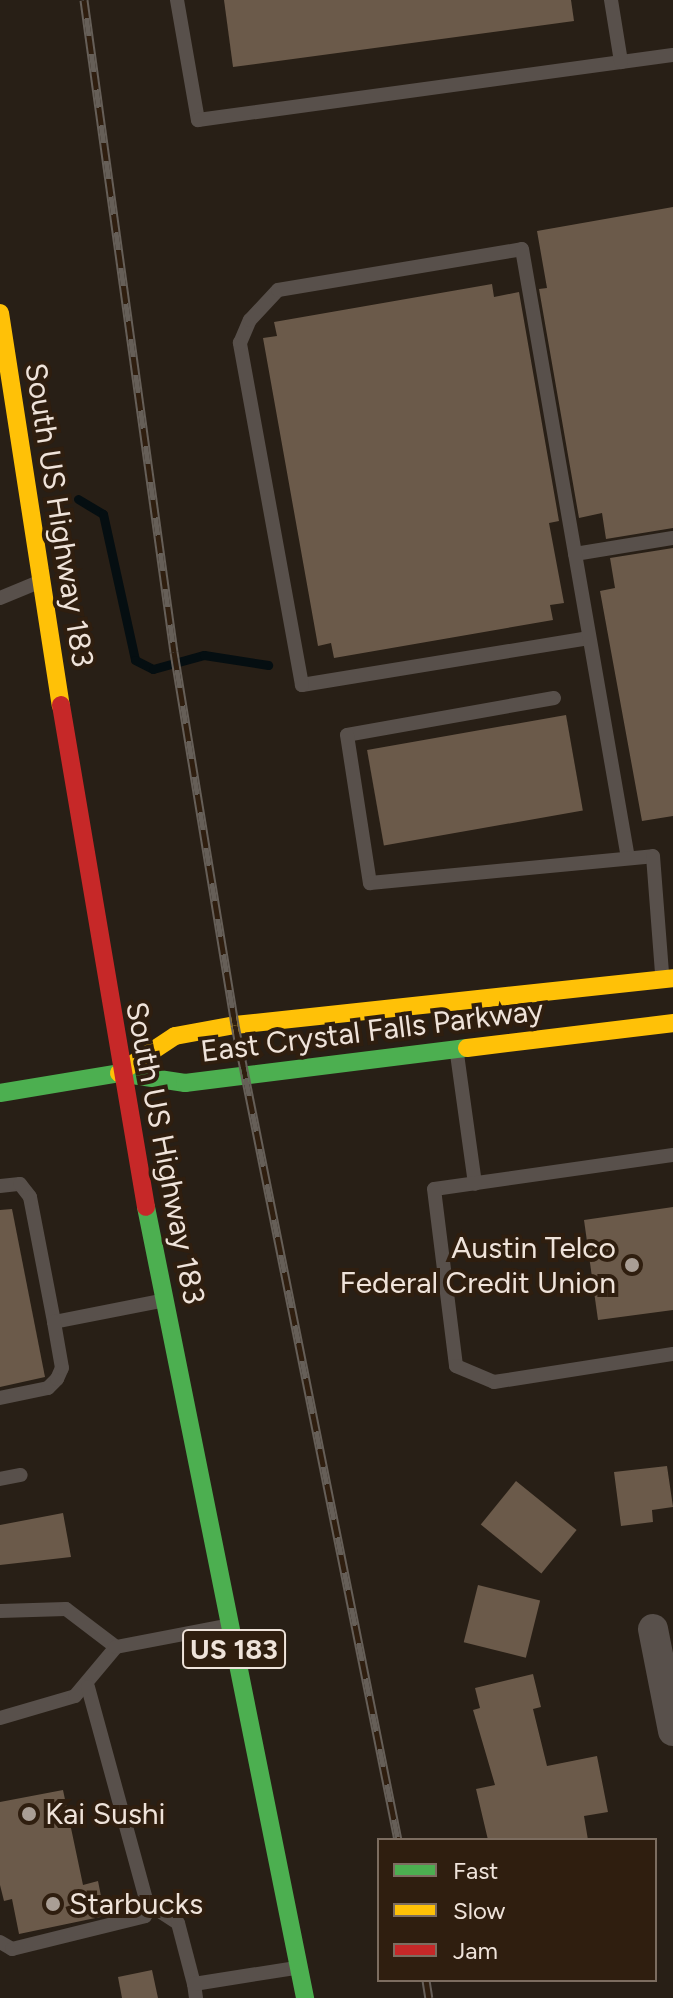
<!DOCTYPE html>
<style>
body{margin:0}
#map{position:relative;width:673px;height:1998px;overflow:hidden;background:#281f16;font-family:Figtree,sans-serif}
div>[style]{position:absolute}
.stream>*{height:9px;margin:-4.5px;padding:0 4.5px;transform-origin:4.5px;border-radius:4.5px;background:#050e11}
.building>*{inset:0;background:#6b5a4a;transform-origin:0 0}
.lane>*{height:14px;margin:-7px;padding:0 7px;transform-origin:7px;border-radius:7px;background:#58504b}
.street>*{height:30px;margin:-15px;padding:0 15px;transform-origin:15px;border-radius:15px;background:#58504b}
.fast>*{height:18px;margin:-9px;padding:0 9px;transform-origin:9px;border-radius:9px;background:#4caf50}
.slow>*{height:18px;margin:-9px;padding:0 9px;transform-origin:9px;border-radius:9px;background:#ffc107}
.jam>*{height:18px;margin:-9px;padding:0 9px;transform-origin:9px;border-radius:9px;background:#c62828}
.rail>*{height:9px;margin-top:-4.5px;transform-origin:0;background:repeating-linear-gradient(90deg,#2f1e0f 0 18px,#665f58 0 36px);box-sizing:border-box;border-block:2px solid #665f58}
.dots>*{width:22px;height:22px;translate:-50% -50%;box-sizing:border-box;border:4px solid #2f1e0f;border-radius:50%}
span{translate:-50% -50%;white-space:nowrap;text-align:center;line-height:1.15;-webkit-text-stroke:8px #2f1e0f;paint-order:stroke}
.shield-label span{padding:2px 6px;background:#2f1e0f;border:2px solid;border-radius:6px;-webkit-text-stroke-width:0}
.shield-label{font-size:28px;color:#efe3da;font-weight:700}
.street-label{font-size:30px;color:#efe3da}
.poi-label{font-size:30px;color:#efe3da}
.right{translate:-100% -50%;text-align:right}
.left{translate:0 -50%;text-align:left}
.legend{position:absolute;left:377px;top:1838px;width:280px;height:144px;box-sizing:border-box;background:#2f1e0f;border:2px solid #7c6d60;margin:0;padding:10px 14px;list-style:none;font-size:24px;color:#efe3da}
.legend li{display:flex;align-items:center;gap:16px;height:40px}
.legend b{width:40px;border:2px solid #7c6d60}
</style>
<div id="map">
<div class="stream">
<i style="left:78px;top:499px;width:29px;rotate:31deg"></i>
<i style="left:103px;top:514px;width:149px;rotate:77.6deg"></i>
<i style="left:135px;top:660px;width:20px;rotate:27deg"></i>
<i style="left:153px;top:669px;width:53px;rotate:-15.4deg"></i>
<i style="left:204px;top:655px;width:65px;rotate:8.9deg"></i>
</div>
<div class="building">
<i style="clip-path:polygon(224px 0,571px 0,574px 21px,233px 67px)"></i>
<i style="clip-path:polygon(673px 207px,673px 528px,606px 539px,602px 513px,579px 518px,539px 289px,547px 288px,537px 231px)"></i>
<i style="clip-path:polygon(492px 284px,494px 297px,519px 292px,559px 521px,549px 523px,564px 603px,550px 605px,553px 620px,334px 658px,331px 643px,318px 646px,263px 338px,277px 336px,274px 322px)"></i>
<i style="clip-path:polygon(673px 548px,673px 816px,642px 821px,600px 591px,615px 588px,610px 558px)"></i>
<i style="left:566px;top:715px;width:97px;height:202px;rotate:80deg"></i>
<i style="clip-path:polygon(673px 1207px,673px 1310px,598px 1320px,584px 1220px)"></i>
<i style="clip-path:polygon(12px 1209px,45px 1377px,0 1387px,0 1210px)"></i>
<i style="clip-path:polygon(667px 1466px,673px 1507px,652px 1510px,653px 1522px,621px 1526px,614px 1472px)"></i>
<i style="left:516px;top:1481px;width:78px;height:56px;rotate:39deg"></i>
<i style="clip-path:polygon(63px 1513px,71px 1557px,0 1565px,0 1525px)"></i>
<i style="left:478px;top:1585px;width:64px;height:59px;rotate:14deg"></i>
<i style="clip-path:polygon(533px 1674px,541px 1707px,533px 1709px,547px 1766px,597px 1756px,608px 1812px,584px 1816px,588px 1840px,488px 1840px,476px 1789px,495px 1785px,473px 1710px,480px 1708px,475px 1688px)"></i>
<i style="clip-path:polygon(63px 1790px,83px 1885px,98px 1881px,105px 1916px,19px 1934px,12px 1899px,4px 1901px,0 1885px,0 1802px)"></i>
<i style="clip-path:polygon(152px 1970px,158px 1998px,122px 1998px,118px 1977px)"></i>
</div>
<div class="lane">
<i style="left:177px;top:0;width:122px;rotate:80.1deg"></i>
<i style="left:198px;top:120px;width:479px;rotate:-7.8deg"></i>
<i style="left:611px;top:0;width:63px;rotate:80.8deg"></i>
<i style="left:575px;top:554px;width:99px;rotate:-9.3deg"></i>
<i style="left:0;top:598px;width:42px;rotate:-22.3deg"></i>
<i style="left:589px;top:638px;width:291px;rotate:170.7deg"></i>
<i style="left:302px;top:685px;width:348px;rotate:-100.3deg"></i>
<i style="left:240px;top:343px;width:25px;rotate:-67deg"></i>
<i style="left:250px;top:320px;width:41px;rotate:-47deg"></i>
<i style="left:278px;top:290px;width:247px;rotate:-9.5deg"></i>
<i style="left:522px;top:249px;width:618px;rotate:80.13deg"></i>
<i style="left:554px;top:698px;width:210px;rotate:169.9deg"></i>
<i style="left:347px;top:735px;width:150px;rotate:81.2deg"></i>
<i style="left:370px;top:883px;width:284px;rotate:-5.4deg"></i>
<i style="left:653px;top:856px;width:118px;rotate:85.6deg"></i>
<i style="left:457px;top:1054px;width:131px;rotate:82.1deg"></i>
<i style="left:673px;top:1155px;width:241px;rotate:171.9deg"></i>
<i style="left:434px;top:1189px;width:178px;rotate:82.9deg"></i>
<i style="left:456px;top:1366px;width:41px;rotate:22.8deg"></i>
<i style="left:494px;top:1382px;width:181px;rotate:-8.9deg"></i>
<i style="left:0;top:1186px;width:20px;rotate:-6deg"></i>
<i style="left:20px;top:1184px;width:16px;rotate:52deg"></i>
<i style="left:30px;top:1197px;width:127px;rotate:79.1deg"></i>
<i style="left:54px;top:1322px;width:108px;rotate:-11.2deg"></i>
<i style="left:0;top:1398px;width:49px;rotate:-11.8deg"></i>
<i style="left:48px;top:1388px;width:13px;rotate:-45deg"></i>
<i style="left:57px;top:1379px;width:12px;rotate:-66deg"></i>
<i style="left:62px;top:1368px;width:47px;rotate:-99.9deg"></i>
<i style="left:0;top:1479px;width:21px;rotate:-11deg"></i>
<i style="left:0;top:1611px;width:66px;rotate:-1.7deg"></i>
<i style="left:66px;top:1609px;width:63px;rotate:37.2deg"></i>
<i style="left:0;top:1718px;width:78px;rotate:-16.3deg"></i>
<i style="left:75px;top:1696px;width:64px;rotate:-50.1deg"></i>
<i style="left:116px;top:1647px;width:111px;rotate:-10.9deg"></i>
<i style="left:147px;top:1903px;width:37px;rotate:33deg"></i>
<i style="left:178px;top:1923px;width:63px;rotate:75.3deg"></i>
<i style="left:0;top:1942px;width:14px;rotate:30deg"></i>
<i style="left:12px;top:1949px;width:137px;rotate:-13.9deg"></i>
<i style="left:145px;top:1916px;width:13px;rotate:-81deg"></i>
<i style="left:147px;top:1903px;width:224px;rotate:-105.3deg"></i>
<i style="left:196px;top:1998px;width:14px;rotate:-98deg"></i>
<i style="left:194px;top:1984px;width:102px;rotate:-9deg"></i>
</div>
<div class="street">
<i style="left:653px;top:1629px;width:104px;rotate:78.9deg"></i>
</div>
<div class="fast">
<i style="left:0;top:1093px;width:121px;rotate:-9.5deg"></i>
<i style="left:119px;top:1073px;width:67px;rotate:8.6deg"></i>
<i style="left:185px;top:1083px;width:284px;rotate:-7.1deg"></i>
<i style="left:146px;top:1207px;width:807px;rotate:78.63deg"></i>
</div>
<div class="slow">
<i style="left:0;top:313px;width:397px;rotate:81.2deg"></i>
<i style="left:467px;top:1048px;width:208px;rotate:-6.9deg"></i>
<i style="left:119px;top:1073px;width:67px;rotate:-33.5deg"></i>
<i style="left:175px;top:1036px;width:61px;rotate:-10.4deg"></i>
<i style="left:235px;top:1025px;width:441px;rotate:-6.1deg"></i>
</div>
<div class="jam">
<i style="left:61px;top:705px;width:509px;rotate:80.39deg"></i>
</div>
<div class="rail">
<i style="left:84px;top:0;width:658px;rotate:82.14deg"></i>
<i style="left:174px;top:652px;width:378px;rotate:80.7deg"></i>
<i style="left:235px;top:1025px;width:831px;rotate:78.69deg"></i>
<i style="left:426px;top:1980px;width:18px;rotate:81deg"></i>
</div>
<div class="dots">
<i style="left:632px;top:1265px;background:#a99e95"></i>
<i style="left:29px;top:1814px;background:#a99e95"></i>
<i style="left:53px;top:1904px;background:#a99e95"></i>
</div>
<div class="shield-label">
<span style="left:234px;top:1649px">US 183</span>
</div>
<div class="street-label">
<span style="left:59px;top:515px;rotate:81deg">South US Highway 183</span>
<span style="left:372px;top:1031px;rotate:-7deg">East Crystal Falls Parkway</span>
<span style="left:165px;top:1153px;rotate:79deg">South US Highway 183</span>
</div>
<div class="poi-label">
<span class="right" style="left:616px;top:1265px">Austin Telco<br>Federal Credit Union</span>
<span class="left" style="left:45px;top:1814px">Kai Sushi</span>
<span class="left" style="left:69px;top:1904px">Starbucks</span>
</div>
<ul class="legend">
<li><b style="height:10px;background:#4caf50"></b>Fast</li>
<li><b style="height:10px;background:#ffc107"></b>Slow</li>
<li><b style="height:10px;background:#c62828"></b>Jam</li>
</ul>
</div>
